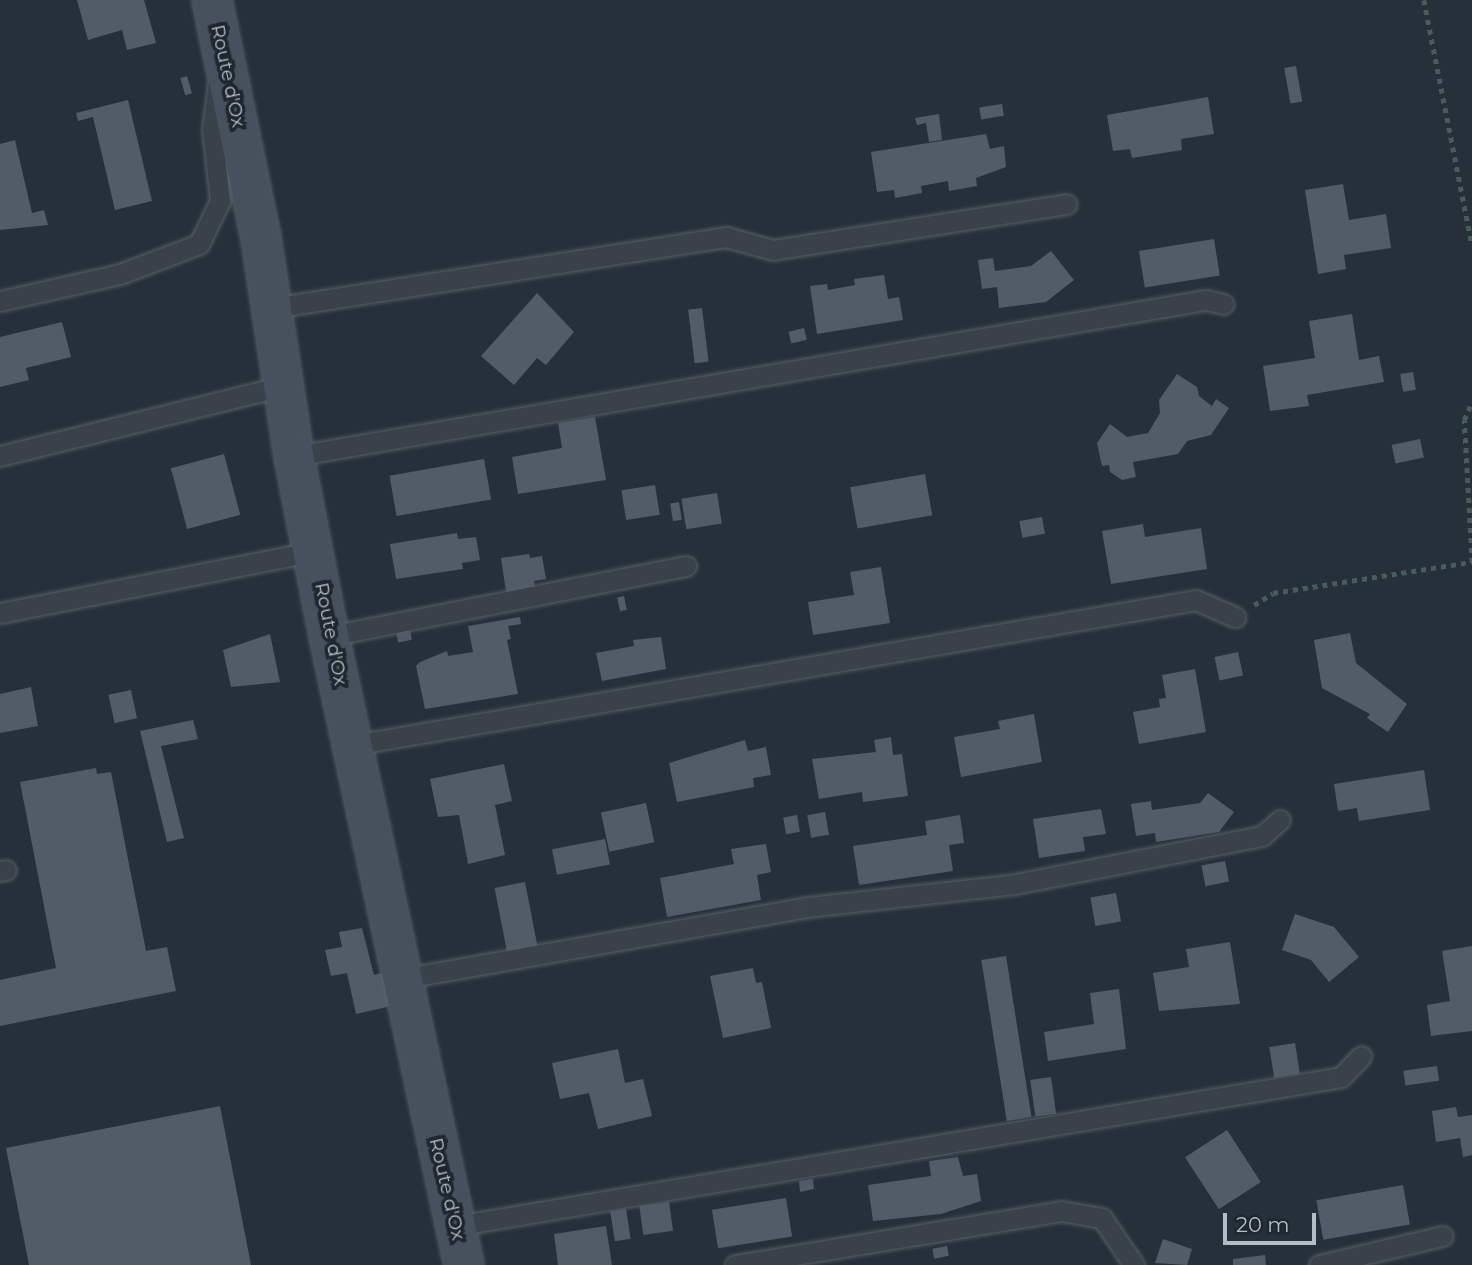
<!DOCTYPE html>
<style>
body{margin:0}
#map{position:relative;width:1472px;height:1265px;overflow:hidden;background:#25303a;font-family:Montserrat,sans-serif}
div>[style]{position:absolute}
.building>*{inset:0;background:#515c68;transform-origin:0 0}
.path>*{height:4.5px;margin-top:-2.25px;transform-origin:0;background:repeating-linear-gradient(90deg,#495b5c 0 5px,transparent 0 10px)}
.roads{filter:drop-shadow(0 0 2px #576068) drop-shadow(0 0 2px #576068)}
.lane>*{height:19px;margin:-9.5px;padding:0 9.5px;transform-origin:9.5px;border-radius:9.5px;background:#39424a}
.secondary>*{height:38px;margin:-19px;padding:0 19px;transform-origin:19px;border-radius:19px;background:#47515d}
span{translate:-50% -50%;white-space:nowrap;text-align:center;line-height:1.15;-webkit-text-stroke:7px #1e272f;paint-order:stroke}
.street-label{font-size:19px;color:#b4bdc6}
.scale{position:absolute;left:1223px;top:1213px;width:93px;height:32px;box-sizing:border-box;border:4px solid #b4bdc6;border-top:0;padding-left:9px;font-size:21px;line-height:24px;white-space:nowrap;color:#b4bdc6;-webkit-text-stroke:5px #1e272f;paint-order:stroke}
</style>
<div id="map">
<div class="building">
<i style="clip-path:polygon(77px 0,144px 0,156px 43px,127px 50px,122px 30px,88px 40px)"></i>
<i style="left:1296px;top:66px;width:36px;height:12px;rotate:80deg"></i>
<i style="left:187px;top:76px;width:18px;height:7px;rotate:74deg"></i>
<i style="clip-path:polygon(1208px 97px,1214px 134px,1181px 139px,1182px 150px,1132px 158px,1130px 149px,1113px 151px,1107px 115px)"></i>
<i style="clip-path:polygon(128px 100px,152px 201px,115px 210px,93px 117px,78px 121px,76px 113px)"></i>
<i style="left:1002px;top:104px;width:12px;height:23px;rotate:81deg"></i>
<i style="clip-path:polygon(939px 114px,942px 140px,929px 142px,926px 123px,917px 125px,915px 118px)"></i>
<i style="clip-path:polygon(986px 134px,990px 149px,1004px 146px,1006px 167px,976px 178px,977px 186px,949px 191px,948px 181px,921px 186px,922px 193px,895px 198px,894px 190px,877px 192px,871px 152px)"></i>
<i style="clip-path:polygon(15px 140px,32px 213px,44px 210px,48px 225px,0 230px,0 144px)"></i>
<i style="clip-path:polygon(1343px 184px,1349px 220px,1386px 214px,1391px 248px,1344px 255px,1346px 269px,1318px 274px,1305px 190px)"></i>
<i style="left:1214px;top:239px;width:37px;height:76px;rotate:81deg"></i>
<i style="clip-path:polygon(1051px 251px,1074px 280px,1046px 302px,999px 308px,997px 287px,982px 289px,978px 260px,993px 258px,995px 271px,1031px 266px)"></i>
<i style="clip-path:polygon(884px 275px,888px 299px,899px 297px,903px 320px,817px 334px,810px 286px,827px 284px,828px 290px,855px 285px,854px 279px)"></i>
<i style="clip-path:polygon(537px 293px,574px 332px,546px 365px,537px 358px,514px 385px,481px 356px)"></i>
<i style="left:702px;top:308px;width:54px;height:14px;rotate:83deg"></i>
<i style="clip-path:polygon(1352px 314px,1359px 360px,1379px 356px,1384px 382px,1307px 395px,1309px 406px,1270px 411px,1263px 366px,1315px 358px,1309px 321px)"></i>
<i style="clip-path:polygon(62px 322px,71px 357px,26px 368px,29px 380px,0 387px,0 337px)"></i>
<i style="left:804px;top:328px;width:12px;height:16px;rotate:76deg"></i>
<i style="left:1413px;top:372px;width:18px;height:13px;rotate:81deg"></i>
<i style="clip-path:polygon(1177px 374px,1197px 387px,1199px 396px,1212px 406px,1216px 399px,1229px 408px,1211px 435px,1187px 441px,1178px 454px,1133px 462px,1136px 477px,1122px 480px,1110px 472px,1109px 465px,1102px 466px,1097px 443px,1110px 424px,1127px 437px,1148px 433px,1160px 413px,1159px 400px)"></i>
<i style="clip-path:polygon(595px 417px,606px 480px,518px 494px,512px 457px,562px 448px,558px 423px)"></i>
<i style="left:1420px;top:439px;width:19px;height:29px;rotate:78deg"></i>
<i style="left:224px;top:454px;width:63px;height:55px;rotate:75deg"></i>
<i style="left:484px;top:459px;width:41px;height:96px;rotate:80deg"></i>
<i style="left:925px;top:474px;width:42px;height:76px;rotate:80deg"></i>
<i style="left:655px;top:485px;width:30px;height:34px;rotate:81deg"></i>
<i style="left:717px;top:493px;width:31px;height:36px;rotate:81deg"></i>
<i style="left:679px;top:502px;width:18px;height:9px;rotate:81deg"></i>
<i style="left:1042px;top:517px;width:17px;height:23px;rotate:80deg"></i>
<i style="clip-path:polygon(1143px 524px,1145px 537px,1201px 528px,1207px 569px,1111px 584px,1102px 531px)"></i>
<i style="clip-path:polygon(457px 533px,458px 539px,476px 537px,480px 560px,462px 563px,463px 569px,396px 579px,390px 544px)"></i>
<i style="clip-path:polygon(529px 554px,530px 558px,542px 556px,546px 579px,534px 581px,535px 587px,506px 592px,501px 558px)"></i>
<i style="clip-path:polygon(881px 567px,890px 623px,813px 635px,808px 602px,854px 595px,850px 572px)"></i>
<i style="left:624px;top:596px;width:14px;height:7px;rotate:78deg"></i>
<i style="clip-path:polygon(520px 617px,521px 624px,508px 626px,511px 639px,507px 640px,518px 694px,425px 709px,416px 666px,420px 662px,447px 651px,448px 656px,473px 652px,468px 626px)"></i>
<i style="left:410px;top:630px;width:10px;height:14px;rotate:79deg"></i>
<i style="clip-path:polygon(1350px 633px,1356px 663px,1407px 704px,1388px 732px,1367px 718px,1370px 714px,1322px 688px,1314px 640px)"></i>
<i style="clip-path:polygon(270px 634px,280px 682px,231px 687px,223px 650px)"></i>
<i style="clip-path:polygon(661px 637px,666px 669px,602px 681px,596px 653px,634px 646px,633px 640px)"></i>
<i style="left:1238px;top:652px;width:24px;height:24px;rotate:78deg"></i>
<i style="clip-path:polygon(1195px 669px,1206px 732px,1139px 744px,1133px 712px,1160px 707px,1159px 699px,1166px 698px,1162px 675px)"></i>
<i style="clip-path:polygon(31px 687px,38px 726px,0 733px,0 694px)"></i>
<i style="left:131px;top:690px;width:29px;height:23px;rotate:78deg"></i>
<i style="clip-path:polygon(1034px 714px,1042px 762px,961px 777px,954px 737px,1000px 729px,998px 721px)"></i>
<i style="clip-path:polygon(193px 720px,198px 739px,161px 746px,184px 838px,167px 842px,140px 731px)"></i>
<i style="clip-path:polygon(891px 737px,893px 755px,902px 754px,908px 796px,863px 802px,862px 792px,819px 799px,812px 759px,876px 752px,874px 740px)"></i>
<i style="clip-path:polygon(745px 740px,748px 751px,766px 747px,771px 775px,753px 778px,754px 787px,677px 802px,669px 763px)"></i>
<i style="clip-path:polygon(504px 764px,512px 801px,495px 805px,505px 855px,468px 864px,459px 815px,438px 817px,430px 779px)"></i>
<i style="clip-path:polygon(96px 768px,97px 774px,111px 772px,146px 951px,167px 947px,176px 991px,0 1026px,0 980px,56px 968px,20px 782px)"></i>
<i style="clip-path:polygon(1424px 770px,1430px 810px,1359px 821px,1357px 808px,1338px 811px,1334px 784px)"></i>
<i style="clip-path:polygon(1208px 793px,1234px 812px,1219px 832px,1156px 842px,1155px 833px,1136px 836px,1131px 804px,1151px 801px,1152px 810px,1200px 803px)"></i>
<i style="left:646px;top:803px;width:40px;height:46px;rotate:78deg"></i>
<i style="clip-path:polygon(1101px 809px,1106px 834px,1083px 837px,1085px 851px,1039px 858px,1033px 819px)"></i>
<i style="left:825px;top:812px;width:23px;height:18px;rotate:80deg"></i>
<i style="left:797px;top:815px;width:17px;height:14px;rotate:80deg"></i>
<i style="clip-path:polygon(960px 815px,964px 843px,949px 845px,953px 871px,859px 885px,853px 846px,927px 835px,925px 821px)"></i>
<i style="left:605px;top:839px;width:26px;height:54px;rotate:79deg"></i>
<i style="clip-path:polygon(766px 844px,771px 872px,757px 875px,761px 900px,667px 917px,660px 878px,734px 864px,731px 849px)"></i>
<i style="left:1225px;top:861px;width:21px;height:24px;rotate:79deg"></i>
<i style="left:525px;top:882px;width:67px;height:31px;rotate:79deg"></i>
<i style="left:1116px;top:893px;width:29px;height:26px;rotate:80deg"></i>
<i style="clip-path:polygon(1295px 914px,1334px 927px,1359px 957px,1329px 982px,1311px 960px,1282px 950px)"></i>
<i style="clip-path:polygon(362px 928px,374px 975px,389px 971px,396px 1005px,356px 1014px,347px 973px,331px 976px,325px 950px,342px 947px,339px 932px)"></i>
<i style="clip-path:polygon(1230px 942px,1240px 1004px,1159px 1011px,1153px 973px,1189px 967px,1186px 949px)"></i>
<i style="clip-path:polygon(1472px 946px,1472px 1031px,1431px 1036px,1427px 1005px,1450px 1001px,1442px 951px)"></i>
<i style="left:1006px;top:956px;width:163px;height:25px;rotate:81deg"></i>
<i style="clip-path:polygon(753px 968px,756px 983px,762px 982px,771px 1028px,723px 1038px,710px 976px)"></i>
<i style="clip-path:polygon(1119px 989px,1126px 1049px,1048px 1061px,1044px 1032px,1094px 1024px,1090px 993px)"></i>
<i style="left:1295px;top:1043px;width:31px;height:26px;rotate:81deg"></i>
<i style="clip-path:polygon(618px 1049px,625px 1083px,643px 1079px,652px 1116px,598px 1129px,589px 1093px,560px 1099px,552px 1063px)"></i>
<i style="left:1437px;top:1066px;width:15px;height:34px;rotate:82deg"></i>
<i style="left:1051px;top:1077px;width:37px;height:21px;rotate:82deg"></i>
<i style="clip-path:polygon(220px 1106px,251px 1265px,29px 1265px,6px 1148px)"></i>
<i style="clip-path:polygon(1456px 1107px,1458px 1117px,1472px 1115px,1472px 1155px,1463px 1157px,1460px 1138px,1436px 1142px,1432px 1111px)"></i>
<i style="left:1227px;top:1130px;width:62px;height:50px;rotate:57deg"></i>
<i style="clip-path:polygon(958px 1157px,963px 1176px,977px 1174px,981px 1201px,941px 1214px,873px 1221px,868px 1185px,931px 1176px,929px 1161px)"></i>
<i style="clip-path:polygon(813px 1179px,814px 1189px,800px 1192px,799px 1181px)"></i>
<i style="left:1403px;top:1185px;width:40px;height:88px;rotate:80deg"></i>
<i style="left:786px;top:1198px;width:39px;height:75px;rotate:81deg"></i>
<i style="left:669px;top:1202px;width:29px;height:30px;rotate:82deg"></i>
<i style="left:626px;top:1209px;width:30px;height:16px;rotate:81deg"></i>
<i style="clip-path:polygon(606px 1226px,612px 1265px,558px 1265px,554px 1234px)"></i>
<i style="clip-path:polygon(1163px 1239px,1192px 1249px,1187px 1265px,1155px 1263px)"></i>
<i style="left:947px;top:1246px;width:10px;height:15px;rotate:79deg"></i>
<i style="clip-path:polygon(1265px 1255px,1266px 1265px,1233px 1265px,1233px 1259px)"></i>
</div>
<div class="path">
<i style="left:1424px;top:0;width:249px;rotate:78.9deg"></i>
<i style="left:1472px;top:563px;width:143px;rotate:-93.2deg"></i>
<i style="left:1464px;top:420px;width:20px;rotate:-66deg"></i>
<i style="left:1254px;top:605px;width:22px;rotate:-32deg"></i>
<i style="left:1273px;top:593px;width:201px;rotate:-8.9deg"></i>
</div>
<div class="roads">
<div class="lane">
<i style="left:0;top:301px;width:123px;rotate:-12.7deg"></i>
<i style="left:120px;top:274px;width:85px;rotate:-20.8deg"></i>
<i style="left:199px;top:244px;width:48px;rotate:-64deg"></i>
<i style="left:220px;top:201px;width:72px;rotate:-96.3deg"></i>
<i style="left:212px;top:129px;width:45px;rotate:-82.4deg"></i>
<i style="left:272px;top:308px;width:460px;rotate:-8.9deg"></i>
<i style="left:726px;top:237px;width:49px;rotate:15.5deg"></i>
<i style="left:773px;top:250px;width:297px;rotate:-8.9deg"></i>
<i style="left:0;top:456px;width:292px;rotate:-13.9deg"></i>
<i style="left:294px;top:456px;width:925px;rotate:-9.71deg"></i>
<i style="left:1206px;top:300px;width:18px;rotate:13deg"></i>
<i style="left:0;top:613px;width:322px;rotate:-11.1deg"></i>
<i style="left:329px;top:636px;width:364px;rotate:-11.1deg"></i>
<i style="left:353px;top:745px;width:855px;rotate:-9.76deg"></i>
<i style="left:1196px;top:600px;width:43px;rotate:23.6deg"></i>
<i style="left:0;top:871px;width:6px;rotate:-9deg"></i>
<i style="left:400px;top:979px;width:414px;rotate:-10deg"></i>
<i style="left:808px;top:907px;width:208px;rotate:-6.3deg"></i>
<i style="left:1015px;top:884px;width:252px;rotate:-11deg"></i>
<i style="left:1262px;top:836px;width:24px;rotate:-42deg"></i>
<i style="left:455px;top:1226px;width:898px;rotate:-9.55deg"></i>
<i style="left:1341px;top:1077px;width:29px;rotate:-46deg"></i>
<i style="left:735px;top:1265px;width:330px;rotate:-9.4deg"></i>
<i style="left:1061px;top:1211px;width:42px;rotate:9.7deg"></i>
<i style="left:1102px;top:1218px;width:57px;rotate:55.8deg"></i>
<i style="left:1319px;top:1265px;width:127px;rotate:-13.2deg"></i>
</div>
<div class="secondary">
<i style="left:212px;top:0;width:243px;rotate:78.4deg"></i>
<i style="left:261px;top:238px;width:220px;rotate:81.4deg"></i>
<i style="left:294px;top:456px;width:183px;rotate:79deg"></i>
<i style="left:329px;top:636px;width:643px;rotate:77.89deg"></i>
</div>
</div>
<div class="street-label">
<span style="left:228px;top:76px;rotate:78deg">Route d'Ox</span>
<span style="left:331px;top:634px;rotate:79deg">Route d'Ox</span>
<span style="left:447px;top:1189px;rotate:77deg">Route d'Ox</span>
</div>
<div class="scale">20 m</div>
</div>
